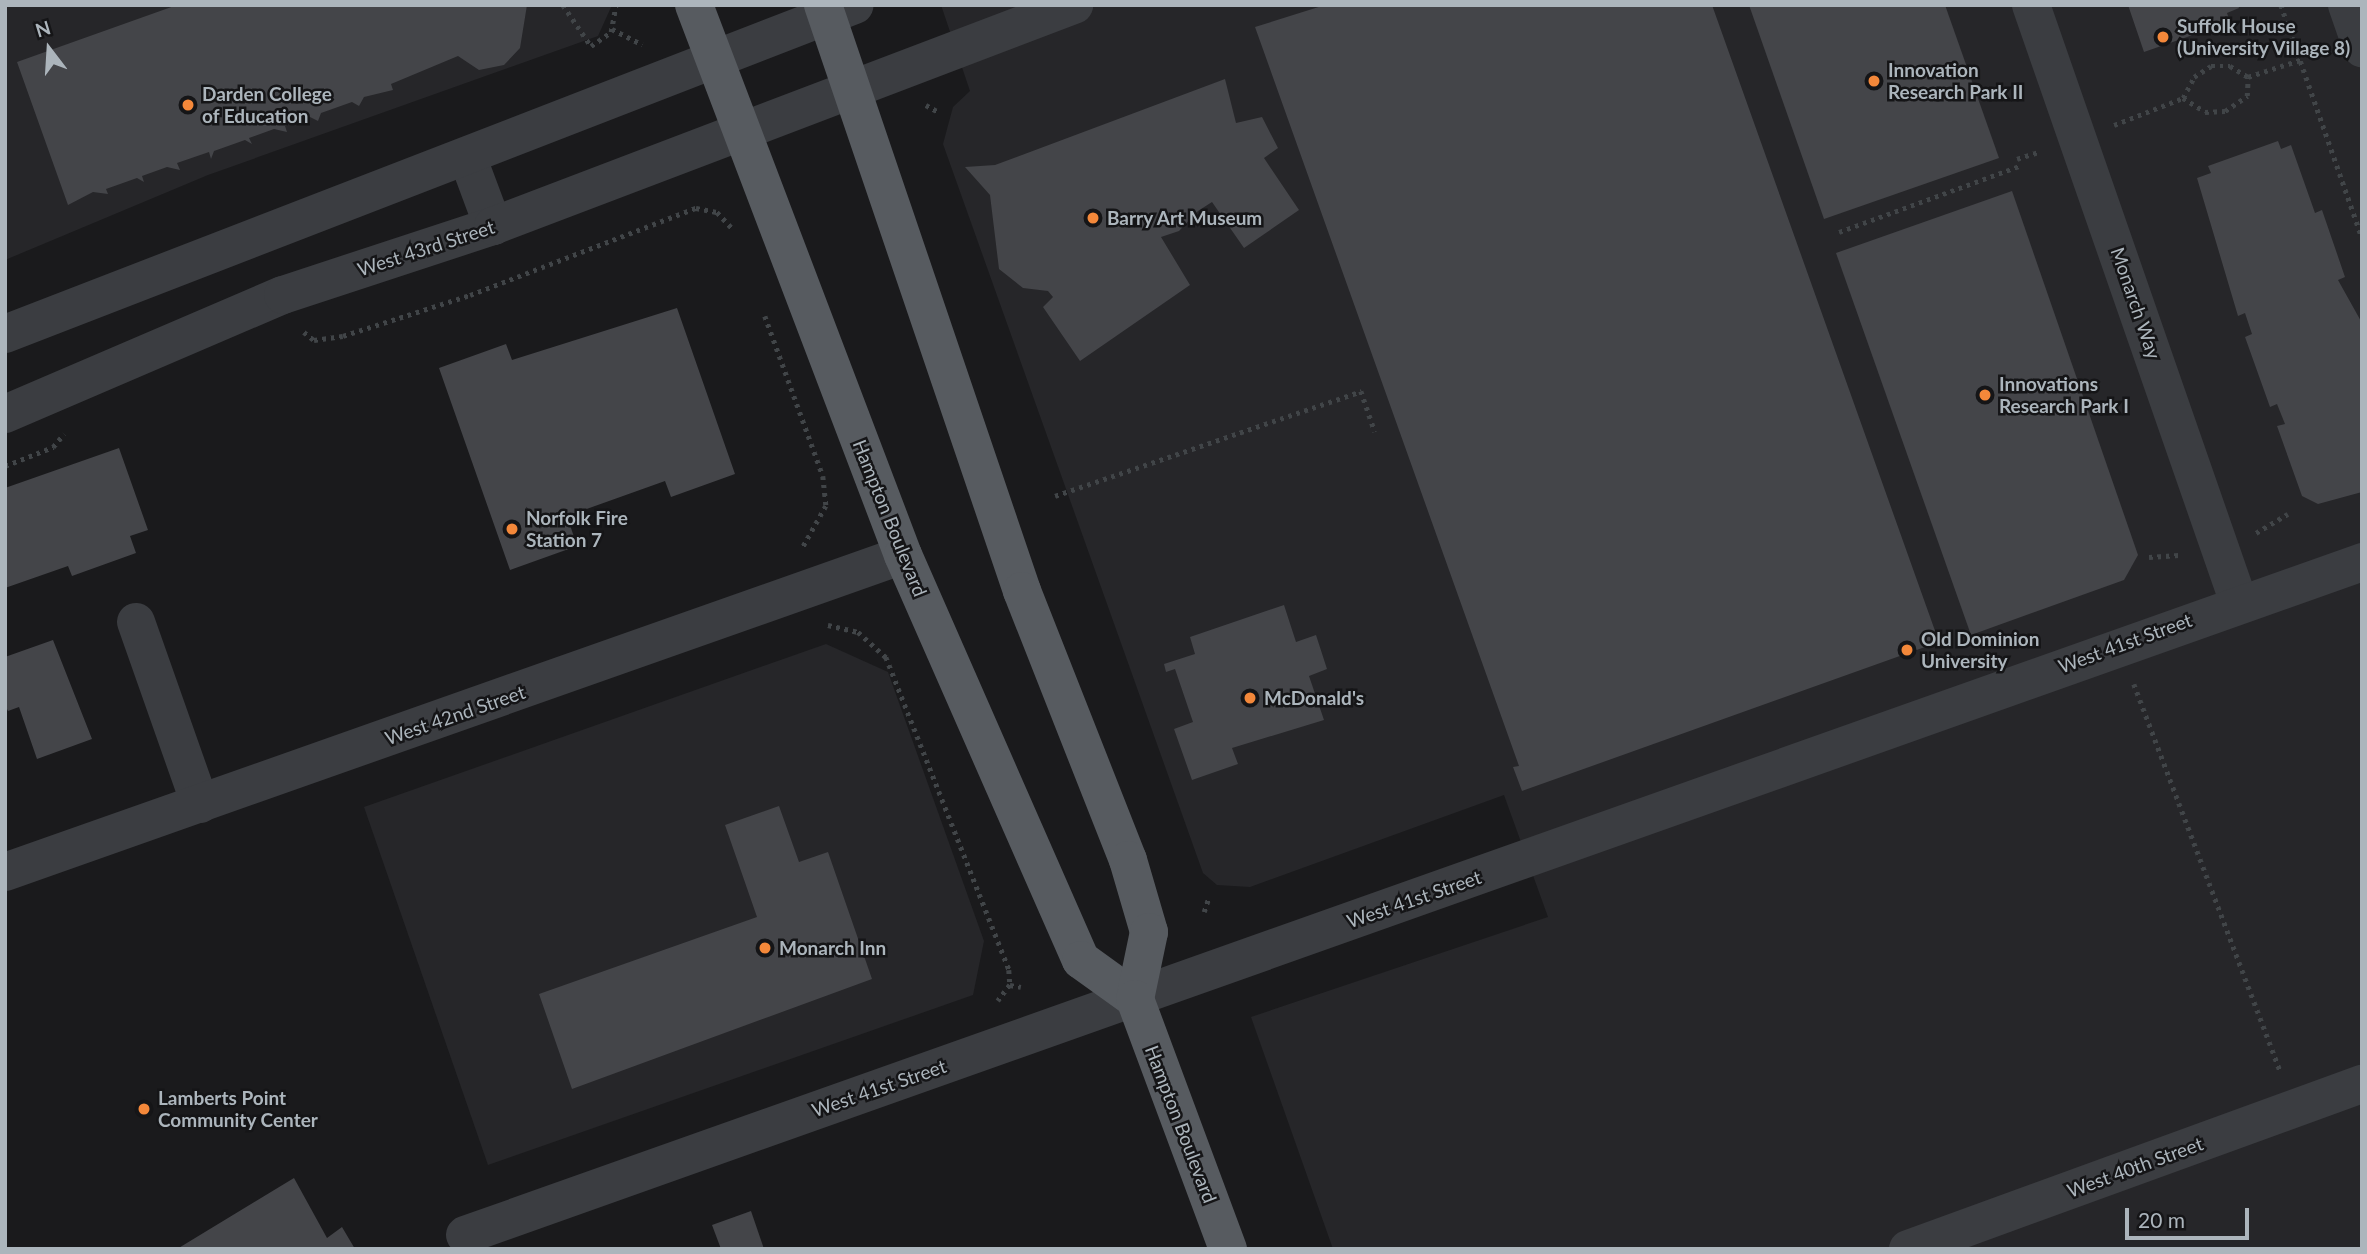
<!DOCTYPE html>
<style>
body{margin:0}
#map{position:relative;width:2367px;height:1254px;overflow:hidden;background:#1a1a1c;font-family:Lato,sans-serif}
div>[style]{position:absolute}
.built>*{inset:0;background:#262629}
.building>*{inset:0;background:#444549}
.path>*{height:4.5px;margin-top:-2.25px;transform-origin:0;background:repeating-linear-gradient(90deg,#414548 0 3.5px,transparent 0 8.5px)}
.minor>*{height:38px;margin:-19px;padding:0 19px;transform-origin:19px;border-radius:19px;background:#3b3d41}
.major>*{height:38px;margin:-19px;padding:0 19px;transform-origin:19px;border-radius:19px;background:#575b60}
.dots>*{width:19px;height:19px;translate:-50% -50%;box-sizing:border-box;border:4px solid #151517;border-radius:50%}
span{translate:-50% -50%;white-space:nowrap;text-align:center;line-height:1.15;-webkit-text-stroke:5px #151517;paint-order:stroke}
.poi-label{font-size:19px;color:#acb5bc;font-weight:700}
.left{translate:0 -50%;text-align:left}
.street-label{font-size:19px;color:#acb5bc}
.frame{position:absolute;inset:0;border:7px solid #acb5bc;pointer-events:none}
.north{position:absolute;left:14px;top:14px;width:70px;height:70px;-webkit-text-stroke:5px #151517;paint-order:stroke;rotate:343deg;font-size:19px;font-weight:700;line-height:28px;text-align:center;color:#acb5bc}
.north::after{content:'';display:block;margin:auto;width:24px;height:32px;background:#acb5bc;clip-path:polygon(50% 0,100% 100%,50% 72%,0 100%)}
.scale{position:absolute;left:2125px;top:1208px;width:124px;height:32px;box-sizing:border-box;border:4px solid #acb5bc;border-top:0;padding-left:9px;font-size:21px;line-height:24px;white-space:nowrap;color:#acb5bc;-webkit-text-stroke:5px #151517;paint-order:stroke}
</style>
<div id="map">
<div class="built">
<i style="clip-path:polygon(5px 5px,612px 5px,598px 36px,208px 175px,5px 260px)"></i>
<i style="clip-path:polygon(941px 5px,2362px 5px,2362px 1249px,1333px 1249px,1251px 1017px,1548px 917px,1504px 795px,1250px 887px,1217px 885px,1203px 873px,943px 144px,953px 107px,970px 91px)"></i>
<i style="clip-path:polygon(826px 644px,888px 672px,984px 941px,973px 995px,488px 1165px,364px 807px)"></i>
</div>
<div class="building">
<i style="clip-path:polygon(177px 5px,527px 5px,520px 48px,504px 65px,479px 70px,458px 56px,391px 84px,393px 90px,364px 97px,359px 106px,352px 102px,321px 113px,318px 121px,310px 117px,285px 126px,287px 132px,274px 129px,249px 138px,252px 144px,245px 140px,214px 151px,211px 159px,209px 152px,177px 163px,180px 170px,167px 167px,142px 176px,144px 182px,137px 178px,106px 189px,108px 194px,93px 192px,68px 205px,17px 62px)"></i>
<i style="clip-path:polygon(1325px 5px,1712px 5px,1939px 642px,1522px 791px,1513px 767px,1519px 766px,1255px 27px)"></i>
<i style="clip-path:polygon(1749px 5px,1945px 5px,1999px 158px,1824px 219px)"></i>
<i style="clip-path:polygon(2128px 5px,2238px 5px,2239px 8px,2227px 13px,2230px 22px,2144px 52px)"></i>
<i style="clip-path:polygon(1225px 79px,1236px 123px,1262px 117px,1278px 148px,1264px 158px,1299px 210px,1244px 248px,1212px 202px,1198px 211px,1179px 231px,1161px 237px,1190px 285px,1080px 361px,1043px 307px,1053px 297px,1048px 291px,1023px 288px,999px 269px,990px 195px,965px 167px,995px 165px)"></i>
<i style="clip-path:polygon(2278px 141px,2281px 149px,2291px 145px,2315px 213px,2322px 210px,2345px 277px,2338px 280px,2362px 323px,2362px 492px,2318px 504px,2302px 496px,2277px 426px,2285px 424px,2277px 404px,2270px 407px,2245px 337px,2252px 334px,2245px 313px,2238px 316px,2197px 178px,2211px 173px,2208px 166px)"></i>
<i style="clip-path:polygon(2012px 191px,2138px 555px,2124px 580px,1971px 635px,1836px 253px)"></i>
<i style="clip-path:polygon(677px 308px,735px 474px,671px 497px,665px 481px,567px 516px,577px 546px,510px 570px,439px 368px,506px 344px,512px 360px)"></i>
<i style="clip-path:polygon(119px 448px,148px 530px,130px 536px,136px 553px,72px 576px,68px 566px,5px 588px,5px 488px)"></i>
<i style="clip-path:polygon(1284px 605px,1296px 642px,1316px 635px,1327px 669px,1309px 676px,1324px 720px,1232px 748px,1238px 764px,1192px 780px,1174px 729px,1193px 722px,1175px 669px,1166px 672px,1164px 664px,1195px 654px,1190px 637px)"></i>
<i style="clip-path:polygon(53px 640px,92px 739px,37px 759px,19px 707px,8px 711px,5px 705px,5px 657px)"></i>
<i style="clip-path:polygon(779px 806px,799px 862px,828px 852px,872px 979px,572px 1089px,539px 994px,757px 917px,725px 825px)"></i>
<i style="clip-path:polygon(294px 1178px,327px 1238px,342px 1227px,355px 1249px,177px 1249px)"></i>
<i style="clip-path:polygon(751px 1211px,764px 1249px,721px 1249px,712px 1225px)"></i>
</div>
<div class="path">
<i style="left:563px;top:5px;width:50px;rotate:55.7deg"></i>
<i style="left:591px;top:46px;width:24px;rotate:-35deg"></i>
<i style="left:611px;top:32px;width:27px;rotate:-80deg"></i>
<i style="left:2281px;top:5px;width:246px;rotate:70.8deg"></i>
<i style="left:612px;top:29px;width:34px;rotate:27deg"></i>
<i style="left:2183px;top:98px;width:26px;rotate:32deg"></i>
<i style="left:2205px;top:112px;width:20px;rotate:-3deg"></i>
<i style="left:2225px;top:111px;width:27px;rotate:-34deg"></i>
<i style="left:2247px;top:96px;width:19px;rotate:-87deg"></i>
<i style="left:926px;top:105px;width:13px;rotate:29deg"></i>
<i style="left:2114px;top:125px;width:74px;rotate:-21.4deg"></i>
<i style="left:2183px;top:98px;width:24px;rotate:-62deg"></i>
<i style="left:2194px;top:77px;width:20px;rotate:-33deg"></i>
<i style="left:2211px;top:66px;width:19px"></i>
<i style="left:2230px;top:66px;width:21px;rotate:31deg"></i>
<i style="left:2248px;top:77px;width:55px;rotate:-18.1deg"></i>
<i style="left:2017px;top:159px;width:25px;rotate:-18deg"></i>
<i style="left:1839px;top:232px;width:192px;rotate:-20.1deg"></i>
<i style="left:765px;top:316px;width:170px;rotate:70.1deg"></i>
<i style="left:823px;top:476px;width:30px;rotate:84deg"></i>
<i style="left:826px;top:506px;width:47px;rotate:119.3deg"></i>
<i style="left:304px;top:332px;width:13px;rotate:39deg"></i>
<i style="left:314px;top:340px;width:29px;rotate:-8deg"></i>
<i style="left:343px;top:336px;width:133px;rotate:-17.9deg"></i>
<i style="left:470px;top:295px;width:242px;rotate:-21.1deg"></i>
<i style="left:696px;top:208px;width:21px;rotate:11deg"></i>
<i style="left:717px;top:212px;width:23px;rotate:47deg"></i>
<i style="left:5px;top:466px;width:52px;rotate:-21.6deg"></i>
<i style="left:53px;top:447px;width:17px;rotate:-50deg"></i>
<i style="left:1055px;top:496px;width:324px;rotate:-18.9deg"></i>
<i style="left:1361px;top:391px;width:43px;rotate:71.1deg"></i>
<i style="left:2256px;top:533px;width:37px;rotate:-31deg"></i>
<i style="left:2149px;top:557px;width:30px;rotate:-4deg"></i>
<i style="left:828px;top:625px;width:31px;rotate:13deg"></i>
<i style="left:858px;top:632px;width:38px;rotate:42deg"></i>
<i style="left:886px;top:657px;width:336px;rotate:68.5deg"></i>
<i style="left:1009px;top:970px;width:15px;rotate:86deg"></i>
<i style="left:1010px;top:985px;width:20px;rotate:127deg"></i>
<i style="left:2134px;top:684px;width:415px;rotate:69.3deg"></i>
<i style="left:1204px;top:912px;width:16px;rotate:-72deg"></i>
<i style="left:1010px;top:985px;width:11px;rotate:10deg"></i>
</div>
<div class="minor">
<i style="left:2031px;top:5px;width:633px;rotate:70.82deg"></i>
<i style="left:2347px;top:5px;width:46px;rotate:70.8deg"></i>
<i style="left:467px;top:156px;width:75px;rotate:69.6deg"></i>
<i style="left:5px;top:334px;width:911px;rotate:-21.16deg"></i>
<i style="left:5px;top:414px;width:302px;rotate:-23.2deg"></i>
<i style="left:283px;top:295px;width:221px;rotate:-18.2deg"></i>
<i style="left:493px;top:226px;width:622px;rotate:-20.83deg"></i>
<i style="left:136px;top:622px;width:193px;rotate:70.6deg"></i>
<i style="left:5px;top:872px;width:952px;rotate:-19.44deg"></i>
<i style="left:465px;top:1235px;width:2013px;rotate:-19.53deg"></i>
<i style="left:1908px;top:1249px;width:483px;rotate:-20deg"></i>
</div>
<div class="major">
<i style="left:694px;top:5px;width:588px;rotate:69.19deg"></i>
<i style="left:903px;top:555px;width:442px;rotate:66.3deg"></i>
<i style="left:1081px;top:960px;width:67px;rotate:35.8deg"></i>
<i style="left:823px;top:5px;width:619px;rotate:71.24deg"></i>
<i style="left:1022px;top:591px;width:289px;rotate:68.5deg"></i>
<i style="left:1128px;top:860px;width:75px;rotate:73.7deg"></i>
<i style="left:1149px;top:932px;width:68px;rotate:101.8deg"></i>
<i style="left:1135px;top:999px;width:267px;rotate:69.6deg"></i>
</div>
<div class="dots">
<i style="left:2163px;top:37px;background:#f4883a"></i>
<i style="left:1874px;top:81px;background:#f4883a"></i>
<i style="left:188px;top:105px;background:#f4883a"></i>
<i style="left:1093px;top:218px;background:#f4883a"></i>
<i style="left:1985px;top:395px;background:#f4883a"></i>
<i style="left:512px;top:529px;background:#f4883a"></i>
<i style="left:1907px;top:650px;background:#f4883a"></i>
<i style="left:1250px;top:698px;background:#f4883a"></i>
<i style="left:765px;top:948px;background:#f4883a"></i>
<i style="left:144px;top:1109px;background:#f4883a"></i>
</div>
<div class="poi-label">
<span class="left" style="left:2177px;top:37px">Suffolk House<br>(University Village 8)</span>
<span class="left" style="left:1888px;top:81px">Innovation<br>Research Park II</span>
<span class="left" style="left:202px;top:105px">Darden College<br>of Education</span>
<span class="left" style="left:1107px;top:218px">Barry Art Museum</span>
<span class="left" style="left:1999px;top:395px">Innovations<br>Research Park I</span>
<span class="left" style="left:526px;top:529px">Norfolk Fire<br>Station 7</span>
<span class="left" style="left:1921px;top:650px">Old Dominion<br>University</span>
<span class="left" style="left:1264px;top:698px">McDonald's</span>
<span class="left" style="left:779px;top:948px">Monarch Inn</span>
<span class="left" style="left:158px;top:1109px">Lamberts Point<br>Community Center</span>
</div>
<div class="street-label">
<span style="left:426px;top:248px;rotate:-18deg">West 43rd Street</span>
<span style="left:2136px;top:303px;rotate:71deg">Monarch Way</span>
<span style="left:890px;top:518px;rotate:68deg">Hampton Boulevard</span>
<span style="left:2125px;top:643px;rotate:-20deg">West 41st Street</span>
<span style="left:455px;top:715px;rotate:-19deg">West 42nd Street</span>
<span style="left:1414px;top:899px;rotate:-19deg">West 41st Street</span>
<span style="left:879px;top:1088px;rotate:-19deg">West 41st Street</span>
<span style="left:1181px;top:1124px;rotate:69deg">Hampton Boulevard</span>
<span style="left:2135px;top:1167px;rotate:-20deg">West 40th Street</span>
</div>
<div class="frame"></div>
<div class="north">N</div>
<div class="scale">20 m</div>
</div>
